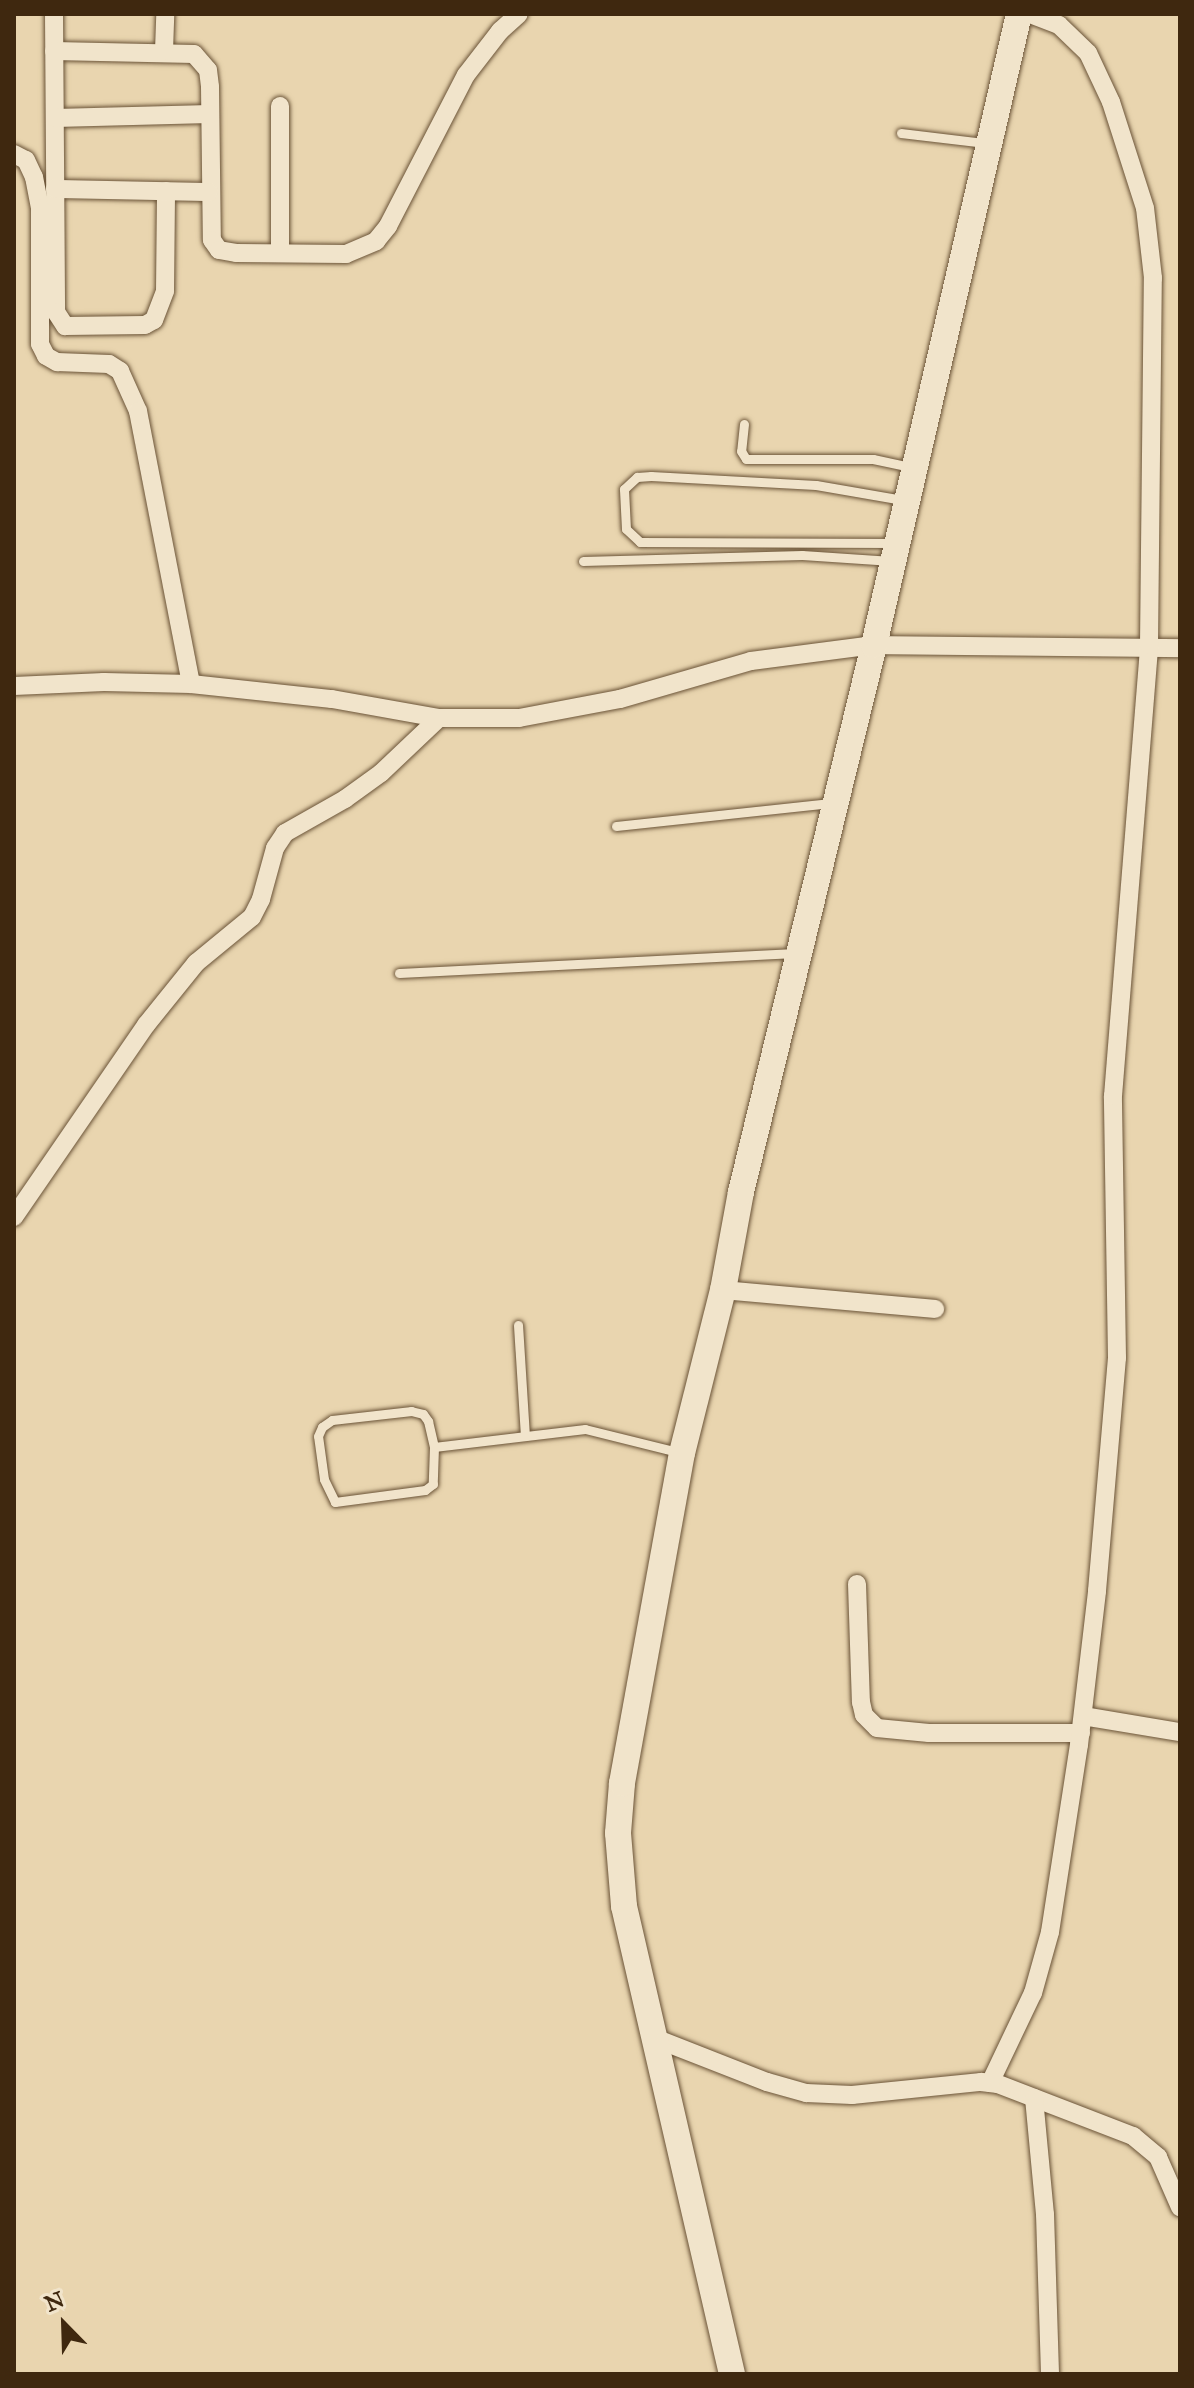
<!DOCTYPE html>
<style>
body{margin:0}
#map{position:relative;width:1194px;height:2388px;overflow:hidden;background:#e9d5af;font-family:"IM FELL Great Primer",serif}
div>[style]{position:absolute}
.roads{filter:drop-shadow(0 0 2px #6a5337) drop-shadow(0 0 2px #6a5337)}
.service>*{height:9px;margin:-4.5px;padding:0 4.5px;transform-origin:4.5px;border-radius:4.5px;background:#f1e4cb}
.minor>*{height:18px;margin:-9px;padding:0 9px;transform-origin:9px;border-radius:9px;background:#f1e4cb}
.secondary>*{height:26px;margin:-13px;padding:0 13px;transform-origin:13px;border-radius:13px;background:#f1e4cb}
span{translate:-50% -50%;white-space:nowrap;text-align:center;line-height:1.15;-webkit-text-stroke:8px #f1e4cb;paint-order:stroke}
.frame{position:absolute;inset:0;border:16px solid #3f280f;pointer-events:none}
.north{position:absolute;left:24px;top:2284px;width:80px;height:80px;-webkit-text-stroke:6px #f1e4cb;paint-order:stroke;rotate:337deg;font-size:22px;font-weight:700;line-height:32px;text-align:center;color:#3f280f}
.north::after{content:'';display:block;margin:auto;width:28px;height:36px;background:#3f280f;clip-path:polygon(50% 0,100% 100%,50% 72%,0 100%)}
</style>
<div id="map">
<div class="roads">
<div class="service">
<i style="left:901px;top:133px;width:85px;rotate:6.8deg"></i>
<i style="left:744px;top:424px;width:27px;rotate:96deg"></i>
<i style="left:741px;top:451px;width:9px;rotate:58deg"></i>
<i style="left:746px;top:459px;width:127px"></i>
<i style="left:873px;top:459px;width:40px;rotate:12deg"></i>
<i style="left:895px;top:543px;width:255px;rotate:-179.8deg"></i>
<i style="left:640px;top:542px;width:19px;rotate:-137deg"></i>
<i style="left:626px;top:529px;width:40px;rotate:-92.9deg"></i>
<i style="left:624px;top:489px;width:18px;rotate:-43deg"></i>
<i style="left:637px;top:477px;width:14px;rotate:-4deg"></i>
<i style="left:651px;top:476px;width:165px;rotate:3.1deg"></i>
<i style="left:816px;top:485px;width:88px;rotate:9.8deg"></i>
<i style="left:583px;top:561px;width:219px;rotate:-1.6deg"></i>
<i style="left:802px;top:555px;width:90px;rotate:3.8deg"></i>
<i style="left:616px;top:826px;width:216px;rotate:-6.1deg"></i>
<i style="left:399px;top:973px;width:397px;rotate:-2.9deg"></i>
<i style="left:518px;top:1325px;width:111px;rotate:86.4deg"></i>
<i style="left:411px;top:1411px;width:12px;rotate:14deg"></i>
<i style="left:423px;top:1414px;width:9px;rotate:54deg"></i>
<i style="left:428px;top:1421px;width:27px;rotate:77deg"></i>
<i style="left:434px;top:1447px;width:37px;rotate:92deg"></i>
<i style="left:433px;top:1484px;width:10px;rotate:143deg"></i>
<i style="left:425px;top:1490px;width:91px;rotate:172.4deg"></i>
<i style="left:335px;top:1502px;width:25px;rotate:-116deg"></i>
<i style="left:324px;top:1479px;width:43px;rotate:-97.9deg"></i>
<i style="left:318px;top:1436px;width:10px;rotate:-66deg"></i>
<i style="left:322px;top:1427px;width:12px;rotate:-35deg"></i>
<i style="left:332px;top:1420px;width:80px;rotate:-6.5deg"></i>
<i style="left:434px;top:1447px;width:152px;rotate:-6.8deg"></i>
<i style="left:585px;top:1429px;width:96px;rotate:13.9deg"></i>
</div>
<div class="minor">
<i style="left:54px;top:14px;width:298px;rotate:89.6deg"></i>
<i style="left:56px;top:312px;width:17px;rotate:57deg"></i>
<i style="left:65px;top:326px;width:80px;rotate:-0.7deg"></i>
<i style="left:145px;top:325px;width:10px;rotate:-29deg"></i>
<i style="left:154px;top:320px;width:31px;rotate:-69deg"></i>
<i style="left:165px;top:291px;width:100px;rotate:-89.4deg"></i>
<i style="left:54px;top:51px;width:140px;rotate:1.2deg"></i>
<i style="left:194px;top:54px;width:21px;rotate:49deg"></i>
<i style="left:208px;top:70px;width:17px;rotate:83deg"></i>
<i style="left:210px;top:87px;width:153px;rotate:89.3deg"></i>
<i style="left:212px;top:240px;width:12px;rotate:55deg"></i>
<i style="left:219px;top:250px;width:17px;rotate:10deg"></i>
<i style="left:236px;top:253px;width:110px;rotate:0.5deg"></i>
<i style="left:346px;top:254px;width:33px;rotate:-23deg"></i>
<i style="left:376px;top:241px;width:19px;rotate:-51deg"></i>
<i style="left:388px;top:226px;width:170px;rotate:-62.7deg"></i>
<i style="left:466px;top:75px;width:56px;rotate:-52.3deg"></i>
<i style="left:500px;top:31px;width:25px;rotate:-42deg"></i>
<i style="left:164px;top:51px;width:37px;rotate:-88deg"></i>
<i style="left:280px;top:106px;width:147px;rotate:90deg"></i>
<i style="left:55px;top:118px;width:155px;rotate:-1.5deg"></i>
<i style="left:14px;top:154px;width:13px;rotate:27deg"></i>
<i style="left:26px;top:160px;width:19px;rotate:65deg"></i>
<i style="left:34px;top:177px;width:32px;rotate:79deg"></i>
<i style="left:40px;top:208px;width:136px;rotate:90deg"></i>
<i style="left:40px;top:344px;width:13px;rotate:63deg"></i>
<i style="left:46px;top:356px;width:13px;rotate:29deg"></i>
<i style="left:57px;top:362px;width:52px;rotate:2.2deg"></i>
<i style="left:109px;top:364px;width:13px;rotate:32deg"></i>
<i style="left:120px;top:371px;width:44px;rotate:65.8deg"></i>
<i style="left:138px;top:411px;width:278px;rotate:79deg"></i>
<i style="left:55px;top:189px;width:154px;rotate:1.1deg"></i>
<i style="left:14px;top:686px;width:90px;rotate:-2.5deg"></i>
<i style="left:104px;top:682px;width:87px;rotate:1.3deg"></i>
<i style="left:191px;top:684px;width:142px;rotate:6.1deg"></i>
<i style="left:332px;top:699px;width:109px;rotate:10.1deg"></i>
<i style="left:439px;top:718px;width:80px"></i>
<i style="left:519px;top:718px;width:103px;rotate:-10.7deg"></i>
<i style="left:620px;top:699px;width:136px;rotate:-16.2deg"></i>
<i style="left:751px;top:661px;width:124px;rotate:-7.4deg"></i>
<i style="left:874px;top:645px;width:306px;rotate:0.6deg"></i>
<i style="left:14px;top:1217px;width:233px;rotate:-55.5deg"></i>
<i style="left:146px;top:1025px;width:80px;rotate:-51.1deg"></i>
<i style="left:196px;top:963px;width:72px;rotate:-39.4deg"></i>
<i style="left:252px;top:917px;width:20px;rotate:-63deg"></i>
<i style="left:261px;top:899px;width:53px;rotate:-74.6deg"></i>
<i style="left:275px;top:848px;width:18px;rotate:-56deg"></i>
<i style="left:285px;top:833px;width:69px;rotate:-29.5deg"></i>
<i style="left:345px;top:799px;width:44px;rotate:-35.8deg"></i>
<i style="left:381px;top:773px;width:80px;rotate:-43.5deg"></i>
<i style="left:723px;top:1290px;width:213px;rotate:5.1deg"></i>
<i style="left:857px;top:1584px;width:118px;rotate:88.1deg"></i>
<i style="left:861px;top:1702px;width:13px;rotate:77deg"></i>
<i style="left:864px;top:1715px;width:18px;rotate:45deg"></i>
<i style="left:877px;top:1728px;width:52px;rotate:5.5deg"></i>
<i style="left:929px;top:1733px;width:152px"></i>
<i style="left:1083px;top:1716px;width:98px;rotate:9.4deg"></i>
<i style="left:652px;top:2037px;width:123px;rotate:21.4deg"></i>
<i style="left:767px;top:2082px;width:41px;rotate:15.8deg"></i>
<i style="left:806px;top:2093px;width:46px;rotate:2.5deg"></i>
<i style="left:852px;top:2095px;width:130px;rotate:-5.8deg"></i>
<i style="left:981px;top:2082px;width:17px;rotate:7deg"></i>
<i style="left:998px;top:2084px;width:145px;rotate:21.1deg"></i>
<i style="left:1133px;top:2136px;width:33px;rotate:40deg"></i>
<i style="left:1158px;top:2157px;width:55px;rotate:66.3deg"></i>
<i style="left:990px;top:2083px;width:100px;rotate:-64.5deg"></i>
<i style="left:1033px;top:1993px;width:63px;rotate:-74.4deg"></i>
<i style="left:1050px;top:1932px;width:189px;rotate:-81.2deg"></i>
<i style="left:1079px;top:1745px;width:155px;rotate:-83.3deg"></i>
<i style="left:1097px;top:1591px;width:234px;rotate:-85.1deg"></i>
<i style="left:1117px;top:1358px;width:262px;rotate:-90.9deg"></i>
<i style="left:1113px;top:1096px;width:452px;rotate:-85.4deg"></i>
<i style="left:1149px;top:645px;width:367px;rotate:-89.4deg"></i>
<i style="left:1153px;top:278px;width:70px;rotate:-96.5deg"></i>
<i style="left:1145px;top:208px;width:111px;rotate:-107.8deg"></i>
<i style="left:1111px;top:102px;width:54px;rotate:-115.1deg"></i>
<i style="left:1088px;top:53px;width:40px;rotate:-136deg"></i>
<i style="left:1059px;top:25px;width:30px;rotate:-159deg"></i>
<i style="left:1034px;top:2098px;width:117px;rotate:84.6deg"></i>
<i style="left:1045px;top:2214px;width:160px;rotate:88.2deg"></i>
</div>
<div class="secondary">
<i style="left:732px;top:2374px;width:480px;rotate:-103deg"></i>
<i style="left:624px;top:1906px;width:73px;rotate:-94.7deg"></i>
<i style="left:618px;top:1833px;width:50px;rotate:-85.4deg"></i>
<i style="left:622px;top:1783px;width:335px;rotate:-79.7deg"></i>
<i style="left:682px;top:1453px;width:168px;rotate:-75.9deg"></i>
<i style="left:723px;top:1290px;width:100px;rotate:-79.6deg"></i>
<i style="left:741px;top:1192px;width:563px;rotate:-76.33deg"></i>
<i style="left:874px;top:645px;width:647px;rotate:-77.06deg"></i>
</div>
</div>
<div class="frame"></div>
<div class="north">N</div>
</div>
